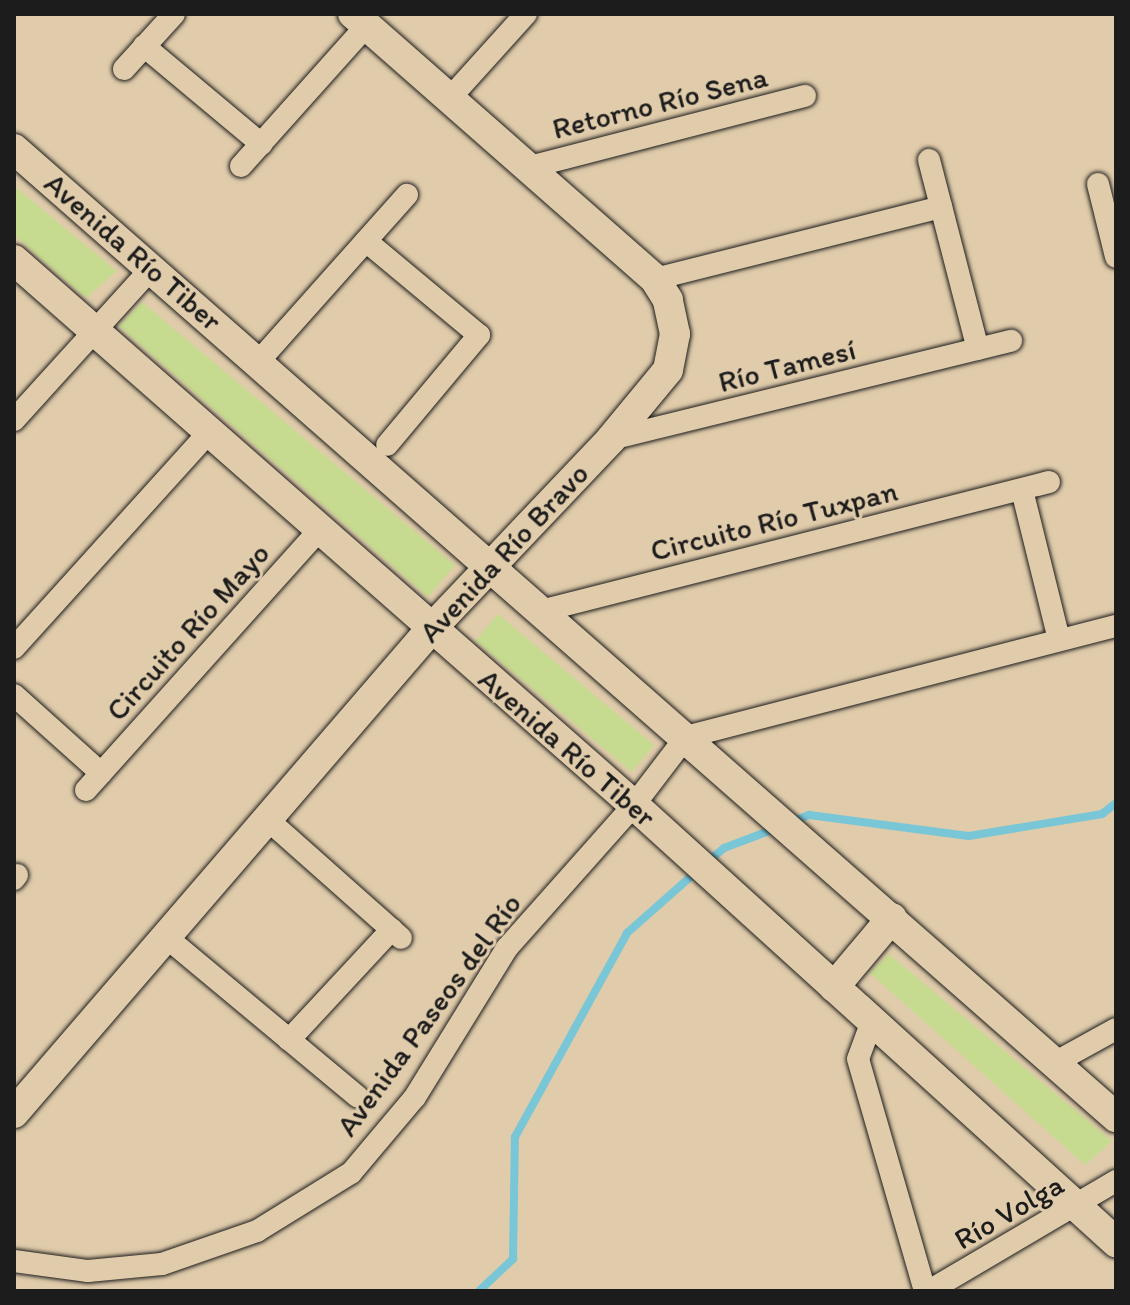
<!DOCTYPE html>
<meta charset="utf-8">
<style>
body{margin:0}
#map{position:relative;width:1130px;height:1305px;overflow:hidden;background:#e0ccab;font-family:Itim,sans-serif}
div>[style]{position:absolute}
.green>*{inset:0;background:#c6db90;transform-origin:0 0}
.stream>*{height:8px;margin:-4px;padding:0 4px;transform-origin:4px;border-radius:4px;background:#79c6d7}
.roads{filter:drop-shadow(0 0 2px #1c1c1c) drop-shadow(0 0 2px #1c1c1c)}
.street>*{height:22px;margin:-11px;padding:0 11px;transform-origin:11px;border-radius:11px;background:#e0ccab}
.secondary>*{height:30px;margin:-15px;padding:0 15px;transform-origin:15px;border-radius:15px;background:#e0ccab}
span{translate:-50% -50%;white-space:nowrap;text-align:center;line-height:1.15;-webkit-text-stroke:6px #e0ccab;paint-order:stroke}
.street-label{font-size:30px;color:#1c1c1c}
.frame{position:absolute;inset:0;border:16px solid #1c1c1c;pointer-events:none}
</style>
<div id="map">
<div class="green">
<i style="clip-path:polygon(14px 186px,117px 271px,86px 298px,14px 235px)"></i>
<i style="clip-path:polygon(142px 302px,455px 565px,428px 597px,119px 326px)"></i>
<i style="left:498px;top:614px;width:204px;height:35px;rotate:40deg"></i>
<i style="clip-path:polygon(889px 954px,1112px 1141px,1085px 1165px,870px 973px)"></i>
</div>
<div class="stream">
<i style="left:789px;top:823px;width:22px;rotate:-22deg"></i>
<i style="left:809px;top:815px;width:161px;rotate:7.5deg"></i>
<i style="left:969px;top:836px;width:135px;rotate:-9.4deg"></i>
<i style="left:1102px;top:814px;width:18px;rotate:-38deg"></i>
<i style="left:707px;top:862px;width:22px;rotate:-39deg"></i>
<i style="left:724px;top:848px;width:57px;rotate:-20.7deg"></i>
<i style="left:479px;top:1291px;width:47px;rotate:-43.3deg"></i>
<i style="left:513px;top:1259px;width:122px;rotate:-89.1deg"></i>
<i style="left:515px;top:1137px;width:233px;rotate:-61.2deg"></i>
<i style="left:627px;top:933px;width:94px;rotate:-41.5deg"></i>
</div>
<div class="roads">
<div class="street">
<i style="left:144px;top:46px;width:153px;rotate:39.9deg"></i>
<i style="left:124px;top:69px;width:74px;rotate:-47.7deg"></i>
<i style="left:450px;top:98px;width:113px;rotate:-47.9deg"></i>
<i style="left:929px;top:160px;width:195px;rotate:75.5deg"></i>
<i style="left:241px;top:166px;width:188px;rotate:-48.2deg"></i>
<i style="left:530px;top:167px;width:284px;rotate:-14.5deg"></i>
<i style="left:1098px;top:184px;width:75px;rotate:76.1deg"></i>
<i style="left:366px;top:241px;width:147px;rotate:39.8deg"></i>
<i style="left:479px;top:335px;width:143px;rotate:129.9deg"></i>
<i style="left:655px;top:279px;width:295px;rotate:-14.1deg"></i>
<i style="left:258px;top:362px;width:224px;rotate:-48.3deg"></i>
<i style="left:14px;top:420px;width:205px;rotate:-47.8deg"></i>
<i style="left:611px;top:439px;width:412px;rotate:-13.8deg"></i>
<i style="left:1022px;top:490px;width:154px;rotate:76.1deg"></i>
<i style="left:541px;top:611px;width:524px;rotate:-14.25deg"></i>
<i style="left:14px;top:648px;width:291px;rotate:-47.9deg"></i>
<i style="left:14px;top:695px;width:117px;rotate:41.9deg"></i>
<i style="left:86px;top:790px;width:349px;rotate:-48.1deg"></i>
<i style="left:267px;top:819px;width:179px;rotate:41.6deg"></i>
<i style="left:14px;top:879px;width:5px;rotate:-53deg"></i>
<i style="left:166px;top:937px;width:249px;rotate:39.8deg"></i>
<i style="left:872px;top:1021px;width:40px;rotate:110.2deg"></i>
<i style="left:858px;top:1059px;width:241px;rotate:73.9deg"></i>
<i style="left:289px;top:1040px;width:151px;rotate:-47.1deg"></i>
<i style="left:1056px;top:1062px;width:68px;rotate:-28.8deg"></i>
<i style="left:14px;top:1261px;width:75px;rotate:7.7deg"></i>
<i style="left:88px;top:1271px;width:74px;rotate:-5.4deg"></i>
<i style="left:162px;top:1264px;width:101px;rotate:-19.2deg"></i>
<i style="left:257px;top:1231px;width:110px;rotate:-31.7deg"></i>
<i style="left:351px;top:1173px;width:99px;rotate:-49.9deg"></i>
<i style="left:415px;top:1097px;width:175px;rotate:-58.3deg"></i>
<i style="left:507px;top:948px;width:191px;rotate:-48.4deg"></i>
<i style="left:634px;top:805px;width:86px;rotate:-52.6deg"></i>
<i style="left:686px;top:737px;width:444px;rotate:-14.5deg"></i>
<i style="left:929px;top:1291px;width:217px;rotate:-30.5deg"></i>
</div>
<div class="secondary">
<i style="left:14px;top:149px;width:1467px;rotate:41.3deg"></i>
<i style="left:14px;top:260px;width:825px;rotate:41.32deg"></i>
<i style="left:634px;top:805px;width:651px;rotate:42.2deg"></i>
<i style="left:834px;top:987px;width:90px;rotate:-50deg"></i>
<i style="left:14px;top:1113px;width:639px;rotate:-49.25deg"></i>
<i style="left:431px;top:629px;width:262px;rotate:-46.5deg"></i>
<i style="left:611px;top:439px;width:89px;rotate:-50.4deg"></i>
<i style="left:668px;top:370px;width:37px;rotate:-79deg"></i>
<i style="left:675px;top:334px;width:35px;rotate:-102deg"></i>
<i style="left:668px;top:300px;width:25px;rotate:-122deg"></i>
<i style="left:655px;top:279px;width:402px;rotate:-138.7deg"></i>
</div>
</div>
<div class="street-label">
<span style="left:660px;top:103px;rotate:-14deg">Retorno Río Sena</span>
<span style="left:133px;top:252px;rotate:41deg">Avenida Río Tiber</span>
<span style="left:787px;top:366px;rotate:-14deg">Río Tamesí</span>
<span style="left:774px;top:521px;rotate:-14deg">Circuito Río Tuxpan</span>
<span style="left:504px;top:553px;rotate:-47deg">Avenida Río Bravo</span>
<span style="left:188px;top:632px;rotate:-48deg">Circuito Río Mayo</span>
<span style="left:567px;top:748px;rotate:41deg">Avenida Río Tiber</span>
<span style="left:429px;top:1015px;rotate:-54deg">Avenida Paseos del Río</span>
<span style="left:1009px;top:1212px;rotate:-30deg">Río Volga</span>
</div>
<div class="frame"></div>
</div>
